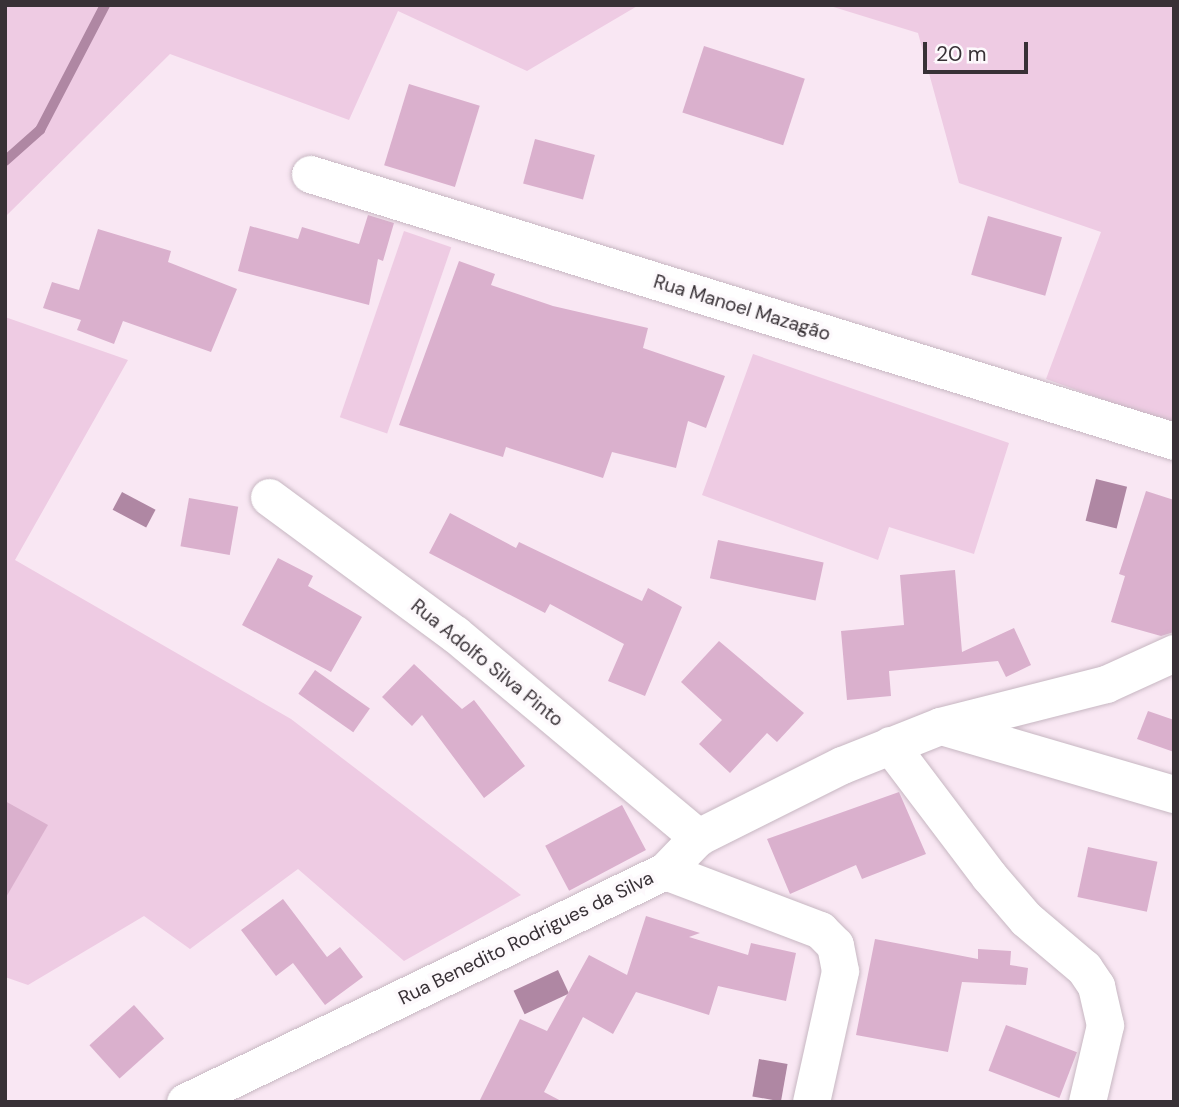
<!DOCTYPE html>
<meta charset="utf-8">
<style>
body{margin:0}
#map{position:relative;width:1179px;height:1107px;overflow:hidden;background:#f9e7f3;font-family:"DM Sans",sans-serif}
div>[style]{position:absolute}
.green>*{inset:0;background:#eecbe3;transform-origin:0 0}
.water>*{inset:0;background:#af87a3;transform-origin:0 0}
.stream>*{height:10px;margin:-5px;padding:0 5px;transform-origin:5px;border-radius:5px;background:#af87a3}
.building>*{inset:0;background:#dab0cd;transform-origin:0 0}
.roads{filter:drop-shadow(0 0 2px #c7b7c2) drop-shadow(0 0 2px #c7b7c2)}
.minor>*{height:37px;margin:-18.5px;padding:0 18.5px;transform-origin:18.5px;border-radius:18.5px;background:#fff}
span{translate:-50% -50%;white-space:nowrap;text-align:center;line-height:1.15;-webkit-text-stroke:7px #fdf9fc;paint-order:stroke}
.street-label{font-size:19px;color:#383136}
.frame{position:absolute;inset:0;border:7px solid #383136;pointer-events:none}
.scale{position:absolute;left:923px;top:42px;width:105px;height:32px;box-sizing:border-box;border:4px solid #383136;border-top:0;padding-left:9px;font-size:21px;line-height:24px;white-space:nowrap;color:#383136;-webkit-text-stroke:5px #fdf9fc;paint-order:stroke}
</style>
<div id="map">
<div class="green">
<i style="clip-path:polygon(5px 5px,639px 5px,527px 71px,398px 11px,349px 120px,170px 54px,5px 217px)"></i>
<i style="clip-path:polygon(827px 5px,1174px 5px,1174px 425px,1046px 379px,1101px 232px,959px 183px,918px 33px)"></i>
<i style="left:404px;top:231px;width:50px;height:197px;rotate:19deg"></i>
<i style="clip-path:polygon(5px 317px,128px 360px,15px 560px,291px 719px,521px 895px,404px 961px,298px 869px,190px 949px,144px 916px,28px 985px,5px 977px)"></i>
<i style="clip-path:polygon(753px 354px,1009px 443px,974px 554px,889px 527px,878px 560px,702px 495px)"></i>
</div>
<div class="water">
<i style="left:1096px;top:479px;width:32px;height:43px;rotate:14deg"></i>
<i style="left:122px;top:492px;width:38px;height:20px;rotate:28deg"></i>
<i style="left:558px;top:970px;width:26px;height:49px;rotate:65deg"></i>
<i style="left:759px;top:1059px;width:29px;height:38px;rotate:10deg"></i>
</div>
<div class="stream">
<i style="left:5px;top:161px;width:47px;rotate:-41.5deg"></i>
<i style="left:40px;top:130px;width:141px;rotate:-62.5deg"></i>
</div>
<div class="building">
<i style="left:704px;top:46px;width:106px;height:70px;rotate:18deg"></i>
<i style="left:409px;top:84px;width:74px;height:85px;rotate:17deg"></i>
<i style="left:535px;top:139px;width:62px;height:46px;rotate:15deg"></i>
<i style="clip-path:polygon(368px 215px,394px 223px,383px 261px,378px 259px,369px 305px,238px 271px,250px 226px,298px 239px,302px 227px,359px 244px)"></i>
<i style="left:988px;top:216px;width:77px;height:61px;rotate:16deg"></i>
<i style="clip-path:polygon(98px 229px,171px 251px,168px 262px,237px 289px,211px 352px,123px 321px,114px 344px,77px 330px,81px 320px,43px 308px,52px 282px,79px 290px)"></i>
<i style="clip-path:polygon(459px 261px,495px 274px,491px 285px,553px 306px,648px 328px,643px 348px,725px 376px,706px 428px,688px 421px,676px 468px,612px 452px,603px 478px,506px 447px,503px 457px,399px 425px)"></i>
<i style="clip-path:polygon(1146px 491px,1174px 500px,1174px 632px,1161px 636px,1111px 622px,1125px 576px,1119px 574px)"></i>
<i style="left:189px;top:498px;width:50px;height:49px;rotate:10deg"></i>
<i style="clip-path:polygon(450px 513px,516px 548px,519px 542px,642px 601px,648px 588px,682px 607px,645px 696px,608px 681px,624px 644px,550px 604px,545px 613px,429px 553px)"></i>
<i style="left:718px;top:540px;width:108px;height:39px;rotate:12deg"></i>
<i style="clip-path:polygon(278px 558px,313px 576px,308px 586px,362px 617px,331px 672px,242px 625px)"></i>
<i style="clip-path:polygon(955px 570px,962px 652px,1014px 628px,1031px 665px,1006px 677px,998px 661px,889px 671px,891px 696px,847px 700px,841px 631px,904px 625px,900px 575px)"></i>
<i style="clip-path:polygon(719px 641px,804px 713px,777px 742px,767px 733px,730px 773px,699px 744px,722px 720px,681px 682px)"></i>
<i style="clip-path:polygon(414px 664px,462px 709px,474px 700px,525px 766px,484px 798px,422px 715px,412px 726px,382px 697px)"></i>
<i style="left:315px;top:670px;width:67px;height:29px;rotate:35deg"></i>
<i style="clip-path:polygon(1148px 711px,1174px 720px,1174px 752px,1137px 739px)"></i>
<i style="clip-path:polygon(899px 792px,926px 854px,862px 879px,856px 865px,790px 894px,767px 839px)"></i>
<i style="clip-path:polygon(5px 801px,48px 825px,5px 899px)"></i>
<i style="left:622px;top:805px;width:51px;height:87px;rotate:62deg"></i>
<i style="left:1088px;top:847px;width:71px;height:51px;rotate:12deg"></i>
<i style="clip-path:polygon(283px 899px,327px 957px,340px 947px,363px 977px,325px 1005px,293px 963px,276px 976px,241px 930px)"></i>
<i style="clip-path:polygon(646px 916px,700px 933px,689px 937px,748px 955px,751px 943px,796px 953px,786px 1001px,718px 986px,709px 1015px,636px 992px,613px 1034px,583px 1017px,544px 1092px,563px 1102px,479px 1102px,520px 1019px,547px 1031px,589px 955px,627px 975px)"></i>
<i style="clip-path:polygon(875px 939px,978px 959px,978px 949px,1011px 951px,1010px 965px,1028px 968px,1026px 985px,962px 982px,948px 1052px,856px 1035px)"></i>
<i style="left:134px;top:1005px;width:45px;height:60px;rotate:48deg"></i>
<i style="left:1006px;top:1025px;width:76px;height:49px;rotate:21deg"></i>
</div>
<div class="roads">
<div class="minor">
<i style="left:310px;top:174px;width:904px;rotate:17.17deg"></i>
<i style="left:269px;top:497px;width:231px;rotate:36.4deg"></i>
<i style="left:455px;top:634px;width:317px;rotate:39.9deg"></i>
<i style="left:941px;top:726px;width:243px;rotate:16.3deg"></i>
<i style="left:890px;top:745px;width:164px;rotate:52.9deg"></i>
<i style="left:989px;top:876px;width:57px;rotate:49.3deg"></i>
<i style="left:1026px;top:919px;width:76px;rotate:40.2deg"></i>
<i style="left:1084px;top:968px;width:22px;rotate:56deg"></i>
<i style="left:1096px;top:986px;width:40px;rotate:77deg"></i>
<i style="left:1105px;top:1025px;width:79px;rotate:103.2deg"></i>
<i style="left:665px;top:871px;width:166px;rotate:20.8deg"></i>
<i style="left:820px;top:930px;width:21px;rotate:45deg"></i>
<i style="left:835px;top:945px;width:26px;rotate:79deg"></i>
<i style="left:840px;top:971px;width:134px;rotate:102.5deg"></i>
<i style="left:185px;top:1102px;width:533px;rotate:-25.7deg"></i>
<i style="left:665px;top:871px;width:47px;rotate:-45.9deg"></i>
<i style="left:698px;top:837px;width:161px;rotate:-26.6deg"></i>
<i style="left:842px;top:765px;width:105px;rotate:-21.7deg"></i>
<i style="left:940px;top:726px;width:171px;rotate:-14.2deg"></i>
<i style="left:1106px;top:684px;width:75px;rotate:-24.5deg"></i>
</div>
</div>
<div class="street-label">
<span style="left:742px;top:308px;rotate:17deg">Rua Manoel Mazagão</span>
<span style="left:487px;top:663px;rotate:39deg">Rua Adolfo Silva Pinto</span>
<span style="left:526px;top:938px;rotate:-26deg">Rua Benedito Rodrigues da Silva</span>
</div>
<div class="frame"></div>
<div class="scale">20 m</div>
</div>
